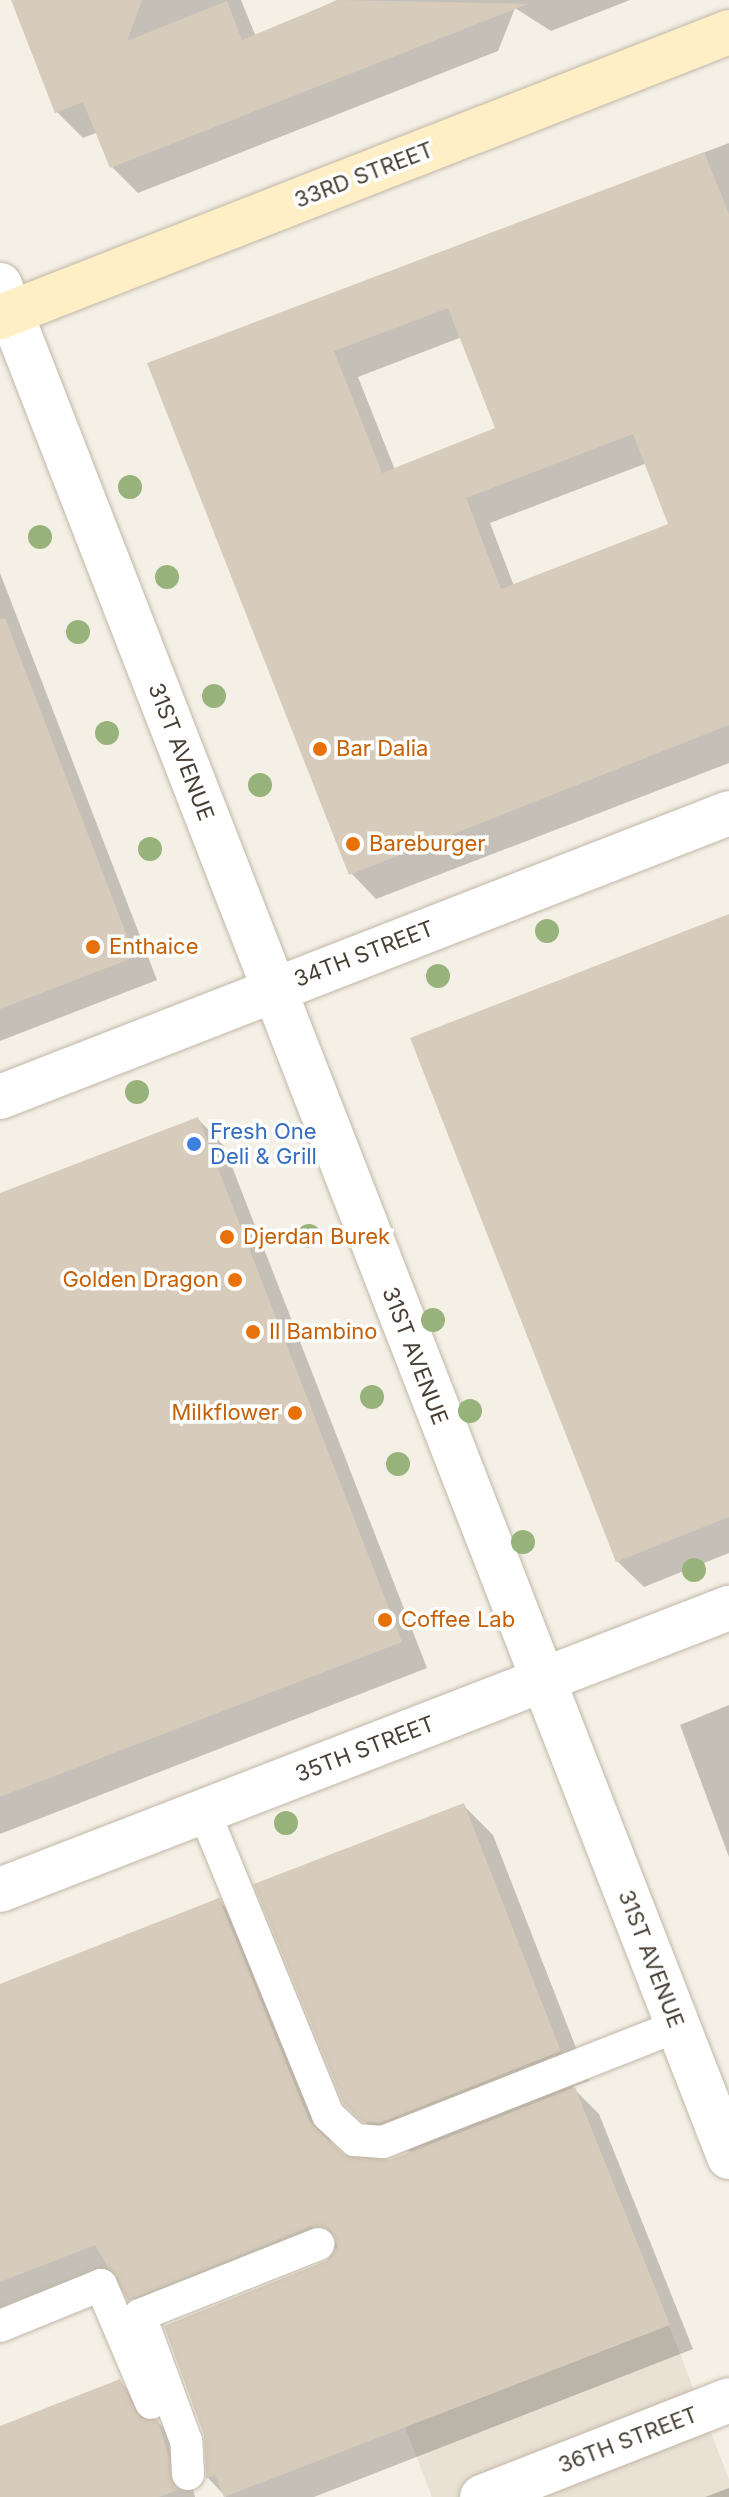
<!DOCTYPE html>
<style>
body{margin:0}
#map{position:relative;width:729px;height:2497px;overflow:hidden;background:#f5f0e6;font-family:Inter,sans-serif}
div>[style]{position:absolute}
.residential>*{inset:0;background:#e9e1d4}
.shadow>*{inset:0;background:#0003}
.building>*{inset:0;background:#d7cbbb}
.roads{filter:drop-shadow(0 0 2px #c1b7a8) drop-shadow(0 0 2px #c1b7a8)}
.service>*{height:32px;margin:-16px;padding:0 16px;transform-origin:16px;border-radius:16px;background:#fff}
.minor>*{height:44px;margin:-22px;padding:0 22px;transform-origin:22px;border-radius:22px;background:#fff}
.secondary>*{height:44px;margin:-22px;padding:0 22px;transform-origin:22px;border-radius:22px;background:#ffefc6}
.trees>*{width:24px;height:24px;margin:-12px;border-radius:50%;background:#97b27a}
.dots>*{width:22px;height:22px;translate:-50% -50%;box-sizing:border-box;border:4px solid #fff;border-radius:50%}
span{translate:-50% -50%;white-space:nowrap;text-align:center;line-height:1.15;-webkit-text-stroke:7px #fff;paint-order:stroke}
.street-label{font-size:22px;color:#484035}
.food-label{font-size:22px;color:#c56008}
.left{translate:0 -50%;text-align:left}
.right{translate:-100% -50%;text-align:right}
.shop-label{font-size:22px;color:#366cbe}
</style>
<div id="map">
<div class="residential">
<i style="clip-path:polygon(464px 1803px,729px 2479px,729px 2497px,432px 2497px,203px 1904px)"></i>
</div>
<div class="shadow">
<i style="clip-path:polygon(13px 0,241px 0,256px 37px,337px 0,630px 0,551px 31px,515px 8px,498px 51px,138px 193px,112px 167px,98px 132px,83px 138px,57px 112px)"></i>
<i style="clip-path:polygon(evenodd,729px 143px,729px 763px,376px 899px,351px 873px,150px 364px,729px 143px,462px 337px,498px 429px,395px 470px,358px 377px,462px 337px,729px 143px,647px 463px,671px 525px,514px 586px,490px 523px,647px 463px)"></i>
<i style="clip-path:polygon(0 573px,157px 980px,0 1041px)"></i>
<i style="clip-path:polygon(729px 918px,729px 1553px,644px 1587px,617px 1561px)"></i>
<i style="clip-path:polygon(198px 1119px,224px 1146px,427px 1668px,0 1834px,0 1196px)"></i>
<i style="clip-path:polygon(729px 1705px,729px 1857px,680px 1725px)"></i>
<i style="clip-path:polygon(464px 1806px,493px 1835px,589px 2081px,572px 2087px,599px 2114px,693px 2349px,314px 2497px,226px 2497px,208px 2478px,337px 2250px,154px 2324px,113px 2272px,0 2315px,0 1986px,219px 1901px,243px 1925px,334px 2149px,342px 2156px,390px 2162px,416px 2152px,394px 2150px,346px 2103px)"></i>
<i style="clip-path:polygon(120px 2382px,181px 2446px,195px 2497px,0 2497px,0 2428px)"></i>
<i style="clip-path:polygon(729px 2488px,729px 2497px,705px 2497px)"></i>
</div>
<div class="building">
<i style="clip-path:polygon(11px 0,142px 0,127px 41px,227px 1px,242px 40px,338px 0,528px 4px,110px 168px,83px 102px,55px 113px)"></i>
<i style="clip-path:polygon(evenodd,704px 152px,729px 214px,729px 725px,349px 875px,147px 363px,704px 152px,448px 308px,495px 428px,382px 473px,334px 351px,448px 308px,704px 152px,633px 434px,668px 524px,501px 589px,466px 498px,633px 434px)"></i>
<i style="clip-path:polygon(5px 618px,135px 957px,0 1009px,0 619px)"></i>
<i style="clip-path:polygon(729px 914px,729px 1517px,616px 1562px,410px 1038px)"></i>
<i style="clip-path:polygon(198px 1117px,402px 1642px,0 1797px,0 1193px)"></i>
<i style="clip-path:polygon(464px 1803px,561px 2051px,380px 2123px,363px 2122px,344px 2104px,254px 1884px)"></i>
<i style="clip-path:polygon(219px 1898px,310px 2122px,343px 2154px,390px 2160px,575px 2087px,670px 2325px,224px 2497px,215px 2475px,206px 2479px,204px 2435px,164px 2326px,326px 2261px,337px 2247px,330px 2230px,311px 2226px,128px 2301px,95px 2245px,0 2282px,0 1984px)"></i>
<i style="clip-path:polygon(120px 2379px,139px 2418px,158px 2420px,178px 2490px,159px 2497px,0 2497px,0 2426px)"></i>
</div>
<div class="roads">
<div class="service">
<i style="left:204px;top:1811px;width:328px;rotate:67.8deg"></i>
<i style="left:328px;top:2115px;width:37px;rotate:43deg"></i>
<i style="left:355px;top:2140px;width:28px;rotate:4deg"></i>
<i style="left:383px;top:2142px;width:317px;rotate:-21.5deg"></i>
<i style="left:0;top:2326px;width:109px;rotate:-22.1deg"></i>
<i style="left:101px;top:2285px;width:128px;rotate:67deg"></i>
<i style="left:188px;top:2474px;width:33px;rotate:-93deg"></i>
<i style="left:186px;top:2441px;width:134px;rotate:-110.1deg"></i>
<i style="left:140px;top:2315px;width:192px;rotate:-21.7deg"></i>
</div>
<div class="minor">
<i style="left:0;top:285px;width:2009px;rotate:68.72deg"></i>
<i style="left:0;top:1097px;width:782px;rotate:-21.28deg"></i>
<i style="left:0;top:1890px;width:782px;rotate:-21.15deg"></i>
<i style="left:482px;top:2497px;width:265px;rotate:-21.4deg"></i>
</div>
<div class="secondary">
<i style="left:0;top:317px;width:783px;rotate:-21.35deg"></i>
</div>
</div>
<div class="trees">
<i style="left:130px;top:487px"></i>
<i style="left:40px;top:537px"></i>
<i style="left:167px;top:577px"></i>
<i style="left:78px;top:632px"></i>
<i style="left:214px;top:696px"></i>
<i style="left:107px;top:733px"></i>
<i style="left:260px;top:785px"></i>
<i style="left:150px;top:849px"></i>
<i style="left:547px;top:931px"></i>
<i style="left:438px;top:976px"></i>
<i style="left:137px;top:1092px"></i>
<i style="left:309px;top:1236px"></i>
<i style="left:433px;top:1320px"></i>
<i style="left:372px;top:1397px"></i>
<i style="left:470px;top:1411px"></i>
<i style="left:398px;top:1464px"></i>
<i style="left:523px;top:1542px"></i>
<i style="left:694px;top:1570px"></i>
<i style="left:286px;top:1823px"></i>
</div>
<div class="dots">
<i style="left:320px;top:749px;background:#e8710a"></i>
<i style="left:353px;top:844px;background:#e8710a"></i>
<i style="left:93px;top:947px;background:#e8710a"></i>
<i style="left:194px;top:1144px;background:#3f7fe0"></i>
<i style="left:227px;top:1237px;background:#e8710a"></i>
<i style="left:235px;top:1280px;background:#e8710a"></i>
<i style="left:253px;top:1332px;background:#e8710a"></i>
<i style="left:295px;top:1413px;background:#e8710a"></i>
<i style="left:385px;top:1620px;background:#e8710a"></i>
</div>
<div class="street-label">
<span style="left:364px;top:175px;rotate:-21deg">33RD STREET</span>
<span style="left:181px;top:752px;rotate:69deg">31ST AVENUE</span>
<span style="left:364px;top:954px;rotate:-21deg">34TH STREET</span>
<span style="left:415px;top:1356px;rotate:69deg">31ST AVENUE</span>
<span style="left:365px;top:1749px;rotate:-21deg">35TH STREET</span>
<span style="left:651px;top:1959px;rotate:69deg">31ST AVENUE</span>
<span style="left:628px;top:2440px;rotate:-21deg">36TH STREET</span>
</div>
<div class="food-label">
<span class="left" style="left:336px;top:749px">Bar Dalia</span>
<span class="left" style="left:369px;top:844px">Bareburger</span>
<span class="left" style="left:109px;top:947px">Enthaice</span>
<span class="left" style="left:243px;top:1237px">Djerdan Burek</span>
<span class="right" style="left:219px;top:1280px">Golden Dragon</span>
<span class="left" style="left:269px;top:1332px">Il Bambino</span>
<span class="right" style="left:279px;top:1413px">Milkflower</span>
<span class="left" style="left:401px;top:1620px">Coffee Lab</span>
</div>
<div class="shop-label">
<span class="left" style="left:210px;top:1144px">Fresh One<br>Deli &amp; Grill</span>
</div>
</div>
